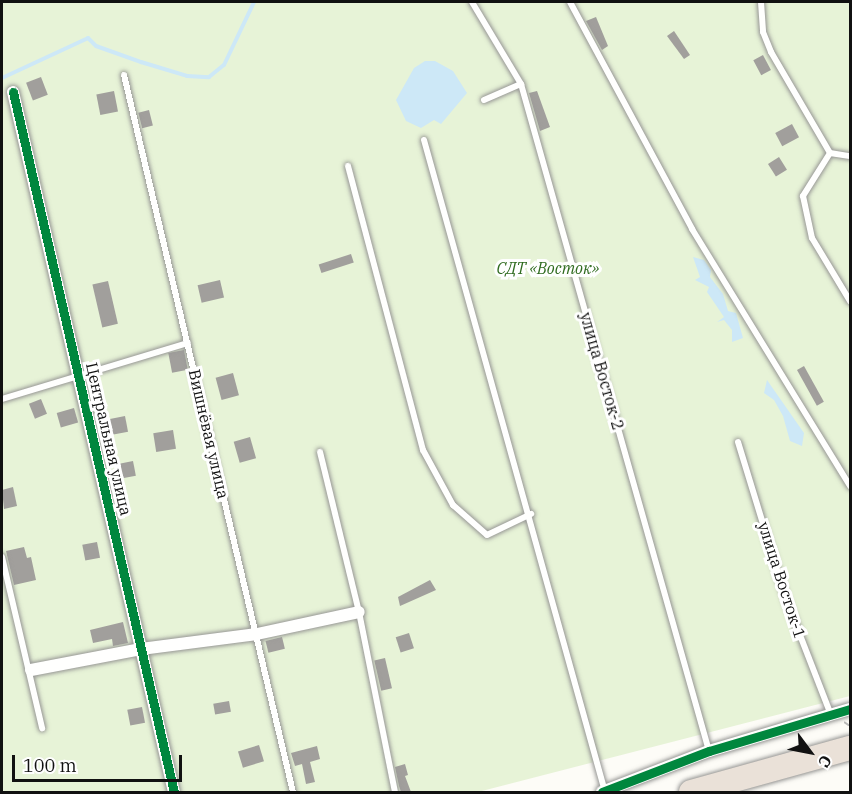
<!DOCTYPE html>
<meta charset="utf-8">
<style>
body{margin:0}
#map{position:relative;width:852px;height:794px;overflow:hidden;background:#fdfcf7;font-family:"IBM Plex Serif",serif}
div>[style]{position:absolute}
.green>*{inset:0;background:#e7f3d7}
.water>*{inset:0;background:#cde8f7}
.stream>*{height:4px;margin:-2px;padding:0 2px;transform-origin:2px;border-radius:2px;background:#cde8f7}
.building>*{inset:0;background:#a19f9c;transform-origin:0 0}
.path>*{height:2px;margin-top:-1px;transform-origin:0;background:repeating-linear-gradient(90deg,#b9b9b8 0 6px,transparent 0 9px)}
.roads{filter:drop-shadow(0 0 2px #979795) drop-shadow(0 0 2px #979795)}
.lane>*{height:6px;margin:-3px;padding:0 3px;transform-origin:3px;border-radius:3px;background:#fffffe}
.street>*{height:12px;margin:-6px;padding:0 6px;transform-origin:6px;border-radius:6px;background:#fffffe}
.highway>*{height:24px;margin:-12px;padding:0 12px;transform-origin:12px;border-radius:12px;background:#eae1d8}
.cycleway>*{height:9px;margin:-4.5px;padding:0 4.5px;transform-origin:4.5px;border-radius:4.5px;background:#00873e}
span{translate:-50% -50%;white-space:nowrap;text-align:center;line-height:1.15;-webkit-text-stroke:6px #fff;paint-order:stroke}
.park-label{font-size:16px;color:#2f6b1f;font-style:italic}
.street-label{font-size:16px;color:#111}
.frame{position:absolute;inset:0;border:3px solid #111;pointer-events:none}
.north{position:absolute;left:780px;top:722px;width:60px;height:60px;-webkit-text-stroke:4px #fff;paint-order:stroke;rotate:122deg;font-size:16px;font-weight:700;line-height:24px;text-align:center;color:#111}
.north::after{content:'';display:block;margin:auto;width:21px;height:27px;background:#111;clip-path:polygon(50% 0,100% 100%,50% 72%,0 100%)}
.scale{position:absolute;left:12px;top:755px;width:170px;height:27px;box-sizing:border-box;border:3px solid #111;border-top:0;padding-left:8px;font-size:18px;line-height:21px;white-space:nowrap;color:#111;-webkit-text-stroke:4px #fff;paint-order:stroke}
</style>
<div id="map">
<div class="green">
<i style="clip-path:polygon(2px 2px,850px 2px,850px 696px,478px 792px,2px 792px)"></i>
</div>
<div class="water">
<i style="clip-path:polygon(425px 61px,435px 61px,453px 71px,467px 93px,441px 124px,434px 120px,421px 128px,406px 121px,396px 100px,414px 68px)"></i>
<i style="clip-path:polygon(693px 257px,704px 260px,711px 270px,710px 277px,723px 294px,728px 311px,736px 313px,743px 338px,732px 342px,732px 330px,724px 320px,717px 322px,724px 317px,707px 292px,709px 287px,695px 280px,700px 277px)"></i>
<i style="clip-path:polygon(767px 380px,804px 433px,802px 446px,790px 441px,783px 416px,774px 400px,764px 393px)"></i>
</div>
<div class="stream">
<i style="left:2px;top:78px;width:95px;rotate:-24.9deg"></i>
<i style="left:88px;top:38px;width:11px;rotate:45deg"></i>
<i style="left:96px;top:46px;width:48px;rotate:19.6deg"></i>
<i style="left:141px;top:62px;width:48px;rotate:16.9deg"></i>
<i style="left:187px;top:76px;width:22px;rotate:3deg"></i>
<i style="left:209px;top:77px;width:19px;rotate:-39deg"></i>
<i style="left:224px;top:65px;width:70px;rotate:-64.5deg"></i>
</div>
<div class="building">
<i style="clip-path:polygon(596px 17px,608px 46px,602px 50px,586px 21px)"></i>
<i style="clip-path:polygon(674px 31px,690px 55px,684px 59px,667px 36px)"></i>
<i style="left:763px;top:55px;width:17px;height:11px;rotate:62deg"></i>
<i style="left:41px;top:77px;width:19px;height:16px;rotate:69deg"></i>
<i style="left:114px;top:91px;width:21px;height:18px;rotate:79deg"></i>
<i style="clip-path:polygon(537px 91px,550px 127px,540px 131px,529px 93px)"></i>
<i style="left:149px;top:110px;width:16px;height:11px;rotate:76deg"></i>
<i style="left:792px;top:124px;width:15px;height:19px;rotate:62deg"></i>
<i style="left:779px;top:157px;width:15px;height:13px;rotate:58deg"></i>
<i style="left:351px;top:254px;width:9px;height:34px;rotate:72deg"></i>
<i style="left:220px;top:280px;width:18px;height:23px;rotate:77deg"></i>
<i style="left:108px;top:281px;width:44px;height:16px;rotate:77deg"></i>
<i style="left:184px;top:350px;width:20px;height:16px;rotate:79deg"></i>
<i style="left:804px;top:366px;width:41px;height:8px;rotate:61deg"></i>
<i style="left:233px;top:373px;width:23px;height:18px;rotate:75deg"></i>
<i style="left:41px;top:399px;width:16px;height:13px;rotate:68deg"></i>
<i style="left:74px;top:408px;width:15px;height:18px;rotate:74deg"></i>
<i style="left:125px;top:416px;width:16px;height:23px;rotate:79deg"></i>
<i style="left:173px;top:430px;width:19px;height:20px;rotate:81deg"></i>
<i style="left:250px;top:437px;width:22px;height:17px;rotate:74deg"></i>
<i style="left:133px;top:461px;width:15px;height:19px;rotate:79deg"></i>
<i style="clip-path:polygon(13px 487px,17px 506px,4px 509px,2px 490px)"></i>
<i style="left:97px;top:542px;width:16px;height:15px;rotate:79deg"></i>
<i style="clip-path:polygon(24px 547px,27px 558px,31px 557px,36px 580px,14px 585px,6px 551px)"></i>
<i style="clip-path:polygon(430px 580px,436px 590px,400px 606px,398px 597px)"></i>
<i style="clip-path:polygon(123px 622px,128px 643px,113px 646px,112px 639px,93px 643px,90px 630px)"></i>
<i style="left:409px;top:633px;width:16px;height:14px;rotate:72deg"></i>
<i style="left:282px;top:637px;width:12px;height:17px;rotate:76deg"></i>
<i style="left:385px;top:658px;width:31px;height:11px;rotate:77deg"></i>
<i style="left:229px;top:701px;width:11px;height:16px;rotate:80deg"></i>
<i style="left:142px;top:707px;width:16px;height:15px;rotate:79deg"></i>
<i style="left:259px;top:745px;width:17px;height:22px;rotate:73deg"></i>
<i style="clip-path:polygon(317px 746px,320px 759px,310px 762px,315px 782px,306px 784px,302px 764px,295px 766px,291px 753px)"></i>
<i style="clip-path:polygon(405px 764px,408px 775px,405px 776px,411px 792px,401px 792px,399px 786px,395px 767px)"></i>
</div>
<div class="path">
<i style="left:844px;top:722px;width:7px;rotate:34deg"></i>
</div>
<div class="roads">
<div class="lane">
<i style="left:472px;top:2px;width:96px;rotate:59.1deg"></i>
<i style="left:521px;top:84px;width:693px;rotate:74.26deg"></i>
<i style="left:570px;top:2px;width:258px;rotate:61.7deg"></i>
<i style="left:692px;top:229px;width:302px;rotate:58.4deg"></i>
<i style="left:761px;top:2px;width:30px;rotate:86deg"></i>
<i style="left:763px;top:32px;width:22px;rotate:68deg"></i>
<i style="left:771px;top:52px;width:117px;rotate:59.7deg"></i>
<i style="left:830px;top:153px;width:20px;rotate:9deg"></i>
<i style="left:124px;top:75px;width:737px;rotate:76.74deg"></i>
<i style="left:484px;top:100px;width:40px;rotate:-23.4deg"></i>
<i style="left:424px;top:140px;width:677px;rotate:74.48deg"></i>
<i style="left:830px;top:153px;width:51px;rotate:122.1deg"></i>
<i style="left:803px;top:196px;width:43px;rotate:77.9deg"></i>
<i style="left:812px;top:238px;width:74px;rotate:58.9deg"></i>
<i style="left:348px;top:166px;width:294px;rotate:75.2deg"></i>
<i style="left:423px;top:450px;width:63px;rotate:61.4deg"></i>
<i style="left:453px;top:505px;width:45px;rotate:41.4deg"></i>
<i style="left:487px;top:535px;width:49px;rotate:-25.5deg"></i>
<i style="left:2px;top:399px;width:194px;rotate:-16.8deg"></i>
<i style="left:738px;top:442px;width:164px;rotate:73deg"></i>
<i style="left:786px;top:599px;width:124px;rotate:68.8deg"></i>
<i style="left:320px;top:452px;width:165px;rotate:76.3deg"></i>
<i style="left:359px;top:612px;width:184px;rotate:78.7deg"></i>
<i style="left:2px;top:557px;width:176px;rotate:76.8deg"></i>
</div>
<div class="street">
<i style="left:13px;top:92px;width:718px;rotate:77.05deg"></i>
<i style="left:31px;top:670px;width:112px;rotate:-10.8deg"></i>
<i style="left:141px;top:649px;width:117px;rotate:-7.4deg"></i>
<i style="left:257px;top:634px;width:104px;rotate:-12.2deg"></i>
<i style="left:602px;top:792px;width:115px;rotate:-21deg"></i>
<i style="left:709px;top:751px;width:147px;rotate:-16.6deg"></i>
</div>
<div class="highway">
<i style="left:691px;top:792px;width:165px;rotate:-15.5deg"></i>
</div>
</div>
<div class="cycleway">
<i style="left:13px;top:92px;width:718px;rotate:77.05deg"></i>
<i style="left:602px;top:792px;width:115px;rotate:-21deg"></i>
<i style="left:709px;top:751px;width:147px;rotate:-16.6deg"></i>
</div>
<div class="park-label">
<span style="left:548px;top:268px">СДТ «Восток»</span>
</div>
<div class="street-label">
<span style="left:602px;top:371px;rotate:74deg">улица Восток-2</span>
<span style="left:209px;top:434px;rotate:77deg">Вишнёвая улица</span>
<span style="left:109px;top:439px;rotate:77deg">Центральная улица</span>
<span style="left:782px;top:580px;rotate:72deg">улица Восток-1</span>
</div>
<div class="frame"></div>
<div class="north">С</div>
<div class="scale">100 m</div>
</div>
